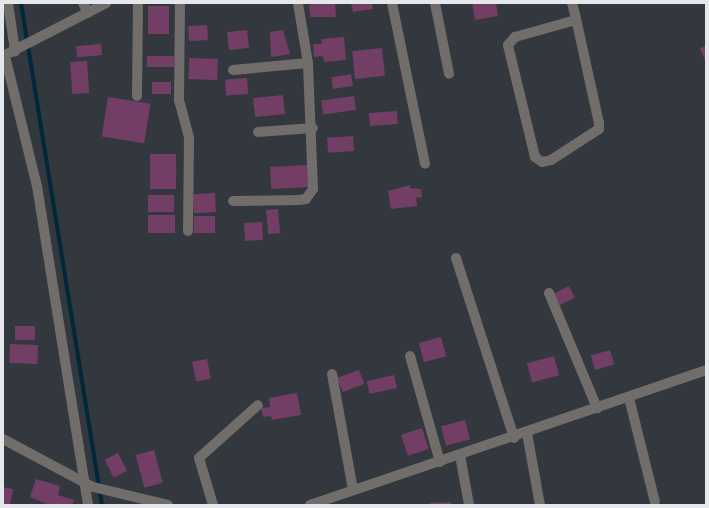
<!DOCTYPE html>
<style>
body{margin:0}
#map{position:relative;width:709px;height:508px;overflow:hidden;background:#33383e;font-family:"Open Sans",sans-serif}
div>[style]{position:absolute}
.stream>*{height:4px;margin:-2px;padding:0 2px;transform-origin:2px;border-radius:2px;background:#00283a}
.building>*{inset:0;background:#733e66;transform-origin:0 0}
.street>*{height:10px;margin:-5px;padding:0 5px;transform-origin:5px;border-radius:5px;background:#706d6a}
span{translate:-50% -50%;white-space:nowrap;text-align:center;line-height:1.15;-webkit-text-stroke:4px #1d1f22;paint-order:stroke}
.frame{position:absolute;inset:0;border:4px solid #e4e7eb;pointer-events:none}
</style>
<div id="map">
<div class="stream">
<i style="left:21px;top:3px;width:508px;rotate:80.83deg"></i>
</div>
<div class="building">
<i style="clip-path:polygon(317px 3px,335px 3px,336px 17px,310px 17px,309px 5px)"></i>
<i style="clip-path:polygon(351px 3px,372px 3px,373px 9px,353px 12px)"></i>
<i style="clip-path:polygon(472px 3px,496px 3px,498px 16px,475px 20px)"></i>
<i style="left:169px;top:6px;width:28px;height:21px;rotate:90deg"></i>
<i style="left:207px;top:25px;width:15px;height:19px;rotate:86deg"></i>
<i style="left:247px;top:30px;width:18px;height:20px;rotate:84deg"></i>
<i style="clip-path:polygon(283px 30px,290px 54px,271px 57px,270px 32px)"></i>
<i style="clip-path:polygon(344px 37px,346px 60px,324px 62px,323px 56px,314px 57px,313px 44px,322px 44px,321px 39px)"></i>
<i style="left:101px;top:44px;width:11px;height:25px;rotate:85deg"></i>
<i style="clip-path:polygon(706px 46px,706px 63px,700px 48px)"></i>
<i style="left:382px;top:48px;width:28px;height:30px;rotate:84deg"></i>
<i style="left:147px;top:56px;width:27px;height:11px"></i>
<i style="left:189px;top:58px;width:29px;height:21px;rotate:2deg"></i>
<i style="left:87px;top:61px;width:32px;height:17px;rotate:86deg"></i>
<i style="left:351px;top:74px;width:12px;height:20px;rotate:81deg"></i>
<i style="left:247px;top:78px;width:16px;height:22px;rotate:86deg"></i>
<i style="left:152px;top:82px;width:19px;height:12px"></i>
<i style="left:283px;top:95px;width:19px;height:30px;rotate:84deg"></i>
<i style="left:354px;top:96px;width:14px;height:33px;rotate:82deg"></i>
<i style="left:108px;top:97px;width:43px;height:40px;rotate:9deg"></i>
<i style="left:397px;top:111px;width:13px;height:28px;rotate:86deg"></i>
<i style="left:353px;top:136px;width:15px;height:26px;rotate:86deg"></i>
<i style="left:150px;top:154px;width:26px;height:35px"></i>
<i style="left:307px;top:165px;width:22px;height:37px;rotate:87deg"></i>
<i style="clip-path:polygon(410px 185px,410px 188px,421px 189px,422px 197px,416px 198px,417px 206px,391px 209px,388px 191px)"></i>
<i style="left:215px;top:193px;width:19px;height:22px;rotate:87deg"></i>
<i style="left:174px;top:195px;width:17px;height:26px;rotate:90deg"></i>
<i style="left:278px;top:209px;width:24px;height:12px;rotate:85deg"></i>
<i style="left:175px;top:215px;width:18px;height:27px;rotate:90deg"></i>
<i style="left:194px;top:216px;width:21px;height:17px"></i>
<i style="left:262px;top:222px;width:18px;height:18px;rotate:87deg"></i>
<i style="left:569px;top:286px;width:13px;height:17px;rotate:63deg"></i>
<i style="left:15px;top:326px;width:20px;height:14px"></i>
<i style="left:441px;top:337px;width:20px;height:23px;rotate:75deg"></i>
<i style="left:10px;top:344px;width:28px;height:19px;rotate:2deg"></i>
<i style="left:610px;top:350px;width:15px;height:20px;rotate:74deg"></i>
<i style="left:554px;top:356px;width:20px;height:28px;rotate:75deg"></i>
<i style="left:207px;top:359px;width:20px;height:15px;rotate:79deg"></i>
<i style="left:359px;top:370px;width:15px;height:23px;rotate:70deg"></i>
<i style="left:394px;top:375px;width:13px;height:28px;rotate:77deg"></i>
<i style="clip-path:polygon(297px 393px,301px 415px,272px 420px,271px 416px,263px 417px,261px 408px,270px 407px,269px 398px)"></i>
<i style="left:465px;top:420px;width:20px;height:25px;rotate:75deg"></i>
<i style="left:422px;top:428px;width:22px;height:22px;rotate:72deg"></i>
<i style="left:154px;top:450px;width:34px;height:19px;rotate:75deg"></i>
<i style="left:118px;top:453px;width:20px;height:15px;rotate:63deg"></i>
<i style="clip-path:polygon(36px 479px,60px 486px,58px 495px,74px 500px,72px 505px,49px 505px,30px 497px)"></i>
<i style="clip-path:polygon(3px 487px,13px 489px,10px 505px,3px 505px)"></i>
<i style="clip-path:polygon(451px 502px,451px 505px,430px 505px,429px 503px)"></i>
</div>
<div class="street">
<i style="left:8px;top:3px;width:49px;rotate:81.7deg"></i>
<i style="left:83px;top:3px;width:11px;rotate:63deg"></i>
<i style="left:180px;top:3px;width:97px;rotate:90.6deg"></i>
<i style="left:179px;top:100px;width:39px;rotate:75deg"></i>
<i style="left:189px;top:138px;width:93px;rotate:90.6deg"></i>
<i style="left:392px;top:3px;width:164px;rotate:78.4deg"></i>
<i style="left:435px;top:3px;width:72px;rotate:78.8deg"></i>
<i style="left:572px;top:3px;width:11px;rotate:75deg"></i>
<i style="left:575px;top:14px;width:112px;rotate:77.6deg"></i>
<i style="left:599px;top:123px;width:6px;rotate:90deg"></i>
<i style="left:599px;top:129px;width:57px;rotate:147.1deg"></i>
<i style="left:551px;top:160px;width:9px;rotate:167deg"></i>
<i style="left:542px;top:162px;width:9px;rotate:-144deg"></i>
<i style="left:535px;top:157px;width:115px;rotate:-103.6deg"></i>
<i style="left:508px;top:45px;width:11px;rotate:-49deg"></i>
<i style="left:515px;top:37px;width:63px;rotate:-15.6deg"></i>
<i style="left:3px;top:56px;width:116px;rotate:-27.2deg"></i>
<i style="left:5px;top:56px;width:134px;rotate:76.2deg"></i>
<i style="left:37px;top:186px;width:323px;rotate:80.9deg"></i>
<i style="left:233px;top:70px;width:75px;rotate:-5.3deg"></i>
<i style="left:137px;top:96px;width:93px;rotate:-89.4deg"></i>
<i style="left:258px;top:132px;width:55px;rotate:-4.2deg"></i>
<i style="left:233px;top:201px;width:66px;rotate:-0.9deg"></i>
<i style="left:299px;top:200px;width:7px;rotate:-8deg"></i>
<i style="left:306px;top:199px;width:12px;rotate:-55deg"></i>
<i style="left:313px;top:189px;width:126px;rotate:-92.3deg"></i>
<i style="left:308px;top:63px;width:61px;rotate:-99.5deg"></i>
<i style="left:456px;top:258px;width:189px;rotate:72.1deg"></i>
<i style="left:549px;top:293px;width:125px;rotate:67.3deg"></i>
<i style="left:410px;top:356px;width:110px;rotate:74.2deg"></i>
<i style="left:332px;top:374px;width:118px;rotate:79.7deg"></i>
<i style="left:629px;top:398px;width:107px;rotate:76deg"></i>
<i style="left:527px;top:433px;width:73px;rotate:79.8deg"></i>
<i style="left:3px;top:439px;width:102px;rotate:28.1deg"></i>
<i style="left:93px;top:487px;width:77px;rotate:13.5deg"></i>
<i style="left:460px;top:455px;width:51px;rotate:79.8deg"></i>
<i style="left:213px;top:505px;width:49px;rotate:-106.6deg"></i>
<i style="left:199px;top:458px;width:79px;rotate:-41.9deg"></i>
<i style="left:310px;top:505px;width:418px;rotate:-18.8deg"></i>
</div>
<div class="frame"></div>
</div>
